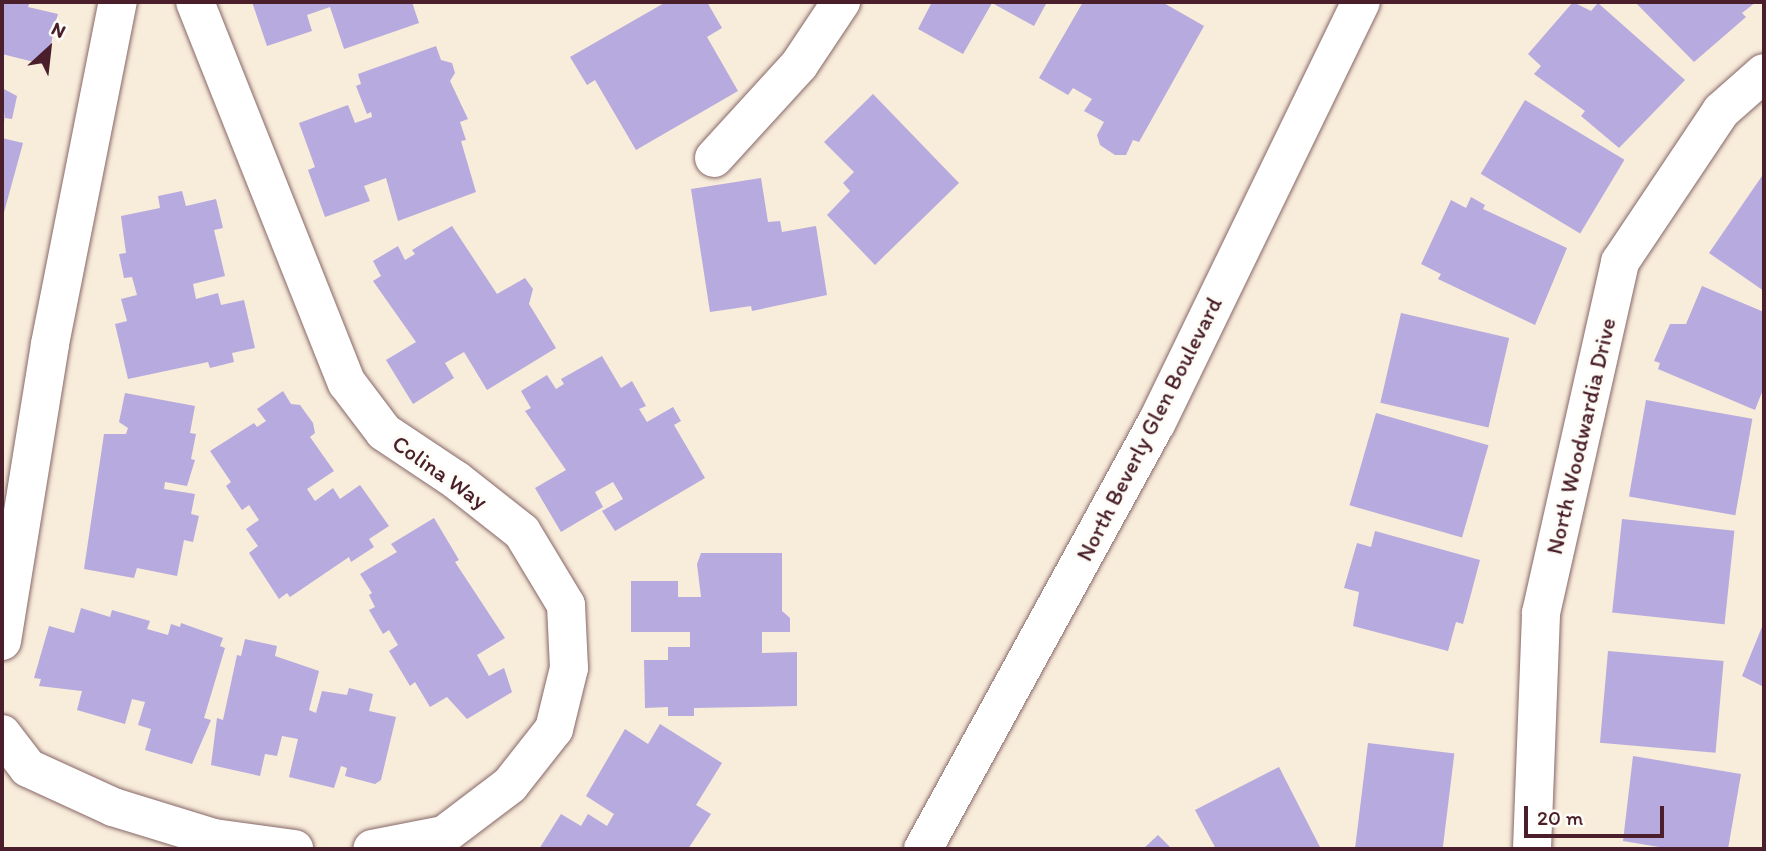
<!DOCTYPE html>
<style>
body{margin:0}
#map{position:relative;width:1766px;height:851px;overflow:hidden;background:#f8ecda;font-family:Itim,sans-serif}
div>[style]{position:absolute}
.building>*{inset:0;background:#b7aade;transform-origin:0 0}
.roads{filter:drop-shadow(0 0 2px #876768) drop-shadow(0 0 2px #876768)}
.minor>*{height:38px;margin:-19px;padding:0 19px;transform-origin:19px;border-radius:19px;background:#fff}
.major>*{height:38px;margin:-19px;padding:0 19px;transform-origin:19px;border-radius:19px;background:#fff}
span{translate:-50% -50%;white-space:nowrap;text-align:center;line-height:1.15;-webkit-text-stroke:6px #fdfcf7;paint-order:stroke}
.street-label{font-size:23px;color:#4a1f2b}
.frame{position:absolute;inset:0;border:4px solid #4a1f2b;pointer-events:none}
.north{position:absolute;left:14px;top:14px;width:70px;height:70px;-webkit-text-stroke:5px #fdfcf7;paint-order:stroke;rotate:27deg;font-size:19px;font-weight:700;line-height:28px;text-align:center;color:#4a1f2b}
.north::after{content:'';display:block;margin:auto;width:24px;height:32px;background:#4a1f2b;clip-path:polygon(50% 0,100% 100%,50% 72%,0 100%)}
.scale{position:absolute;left:1524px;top:806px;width:140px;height:32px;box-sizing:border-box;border:4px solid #4a1f2b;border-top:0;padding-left:9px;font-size:21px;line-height:24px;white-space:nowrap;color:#4a1f2b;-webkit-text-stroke:5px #fdfcf7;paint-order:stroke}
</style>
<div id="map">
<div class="building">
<i style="clip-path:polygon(2px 2px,30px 2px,28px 7px,58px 14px,46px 65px,2px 54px)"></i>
<i style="clip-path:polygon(252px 2px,412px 2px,419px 23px,344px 49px,330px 7px,307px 15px,312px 31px,267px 46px)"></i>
<i style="clip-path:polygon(666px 2px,707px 2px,722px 28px,707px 37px,738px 91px,636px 150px,595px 80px,587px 85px,570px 57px)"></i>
<i style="clip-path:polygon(932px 2px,1047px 2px,1034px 26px,992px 3px,963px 54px,918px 29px)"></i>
<i style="clip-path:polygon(1083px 2px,1162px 2px,1204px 26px,1139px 142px,1133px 140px,1126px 155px,1115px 155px,1100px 145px,1097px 135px,1104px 122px,1084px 111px,1092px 99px,1073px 88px,1068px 95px,1039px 78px)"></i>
<i style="clip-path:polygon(1573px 2px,1591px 11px,1598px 3px,1685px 80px,1619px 148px,1581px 116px,1585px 111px,1534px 74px,1541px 66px,1528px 54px)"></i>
<i style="clip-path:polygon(1635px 2px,1756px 2px,1742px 13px,1746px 17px,1694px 62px)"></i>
<i style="clip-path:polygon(436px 46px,441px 60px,452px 63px,455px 73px,450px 81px,468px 119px,460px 122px,466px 140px,461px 141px,476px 192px,398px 221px,386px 178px,364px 186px,370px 201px,325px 217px,308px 170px,315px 167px,299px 123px,348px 105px,355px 123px,372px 117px,371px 112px,367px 114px,356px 86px,361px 84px,358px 74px)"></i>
<i style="clip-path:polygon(2px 88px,17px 96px,12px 119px,5px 118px,5px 123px)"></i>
<i style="clip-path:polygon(873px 94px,959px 183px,875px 265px,827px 215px,850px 191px,843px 183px,854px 172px,824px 142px)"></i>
<i style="left:1525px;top:100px;width:116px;height:86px;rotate:31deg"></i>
<i style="clip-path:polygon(2px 138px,23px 143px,3px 216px,2px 216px)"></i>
<i style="clip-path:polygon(1762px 176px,1764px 177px,1764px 291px,1709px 253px)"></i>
<i style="clip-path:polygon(761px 178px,768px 222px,780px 221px,782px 232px,816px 226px,827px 295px,752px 311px,751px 306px,710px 312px,691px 189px)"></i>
<i style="clip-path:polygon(182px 191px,186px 206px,216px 199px,223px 228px,214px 230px,225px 276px,193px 284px,196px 299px,218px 293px,221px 305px,244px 300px,255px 348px,232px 353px,234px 362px,210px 368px,208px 362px,128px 379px,115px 324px,127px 321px,121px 299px,137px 295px,132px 277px,124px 278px,119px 254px,126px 253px,121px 216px,160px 208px,158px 196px)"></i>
<i style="clip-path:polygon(1471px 197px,1485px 205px,1483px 209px,1567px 248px,1535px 325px,1438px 279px,1441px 274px,1421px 264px,1451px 200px,1466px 208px)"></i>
<i style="clip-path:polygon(452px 226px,497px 294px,525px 278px,533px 289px,529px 304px,556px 348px,487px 390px,464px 352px,445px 363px,454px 378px,413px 404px,386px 360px,416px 342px,373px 281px,381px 276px,373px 261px,398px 246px,405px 260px,415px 254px,412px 250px)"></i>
<i style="clip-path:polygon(1702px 286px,1764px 312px,1764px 387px,1755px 410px,1658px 369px,1660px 363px,1654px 361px,1670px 324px,1686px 324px)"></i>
<i style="left:1401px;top:313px;width:111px;height:92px;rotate:13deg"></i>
<i style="clip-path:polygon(602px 356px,621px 388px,632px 381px,646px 406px,639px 409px,647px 422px,673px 407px,681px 421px,674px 425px,705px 478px,615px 531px,602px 511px,623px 499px,613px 482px,595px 492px,603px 507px,561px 532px,535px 488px,566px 470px,525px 411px,531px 408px,521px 391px,547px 375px,556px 389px,564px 384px,561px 379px)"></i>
<i style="clip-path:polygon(283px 391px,291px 404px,300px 405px,313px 423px,315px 433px,310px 437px,334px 471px,307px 489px,315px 501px,333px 488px,340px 499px,360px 485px,389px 526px,369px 539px,374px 547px,351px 562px,349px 557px,290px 597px,287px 593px,279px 599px,249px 553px,258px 546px,246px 529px,259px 520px,249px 505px,242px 510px,226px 486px,231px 482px,210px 451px,254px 423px,257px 427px,266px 421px,257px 409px)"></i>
<i style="clip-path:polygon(125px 393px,195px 406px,190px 433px,196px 434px,191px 459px,195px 460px,187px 486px,165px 482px,164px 489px,195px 494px,191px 514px,199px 516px,193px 542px,184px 540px,177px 576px,137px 568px,134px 578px,84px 569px,104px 434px,126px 434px,128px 428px,119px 422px)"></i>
<i style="left:1646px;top:400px;width:108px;height:98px;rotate:10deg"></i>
<i style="left:1376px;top:413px;width:117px;height:96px;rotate:16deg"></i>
<i style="clip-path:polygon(434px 518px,459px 560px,455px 562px,505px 638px,477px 655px,489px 676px,504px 668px,512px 692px,467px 719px,447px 697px,430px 707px,415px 682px,410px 686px,389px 651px,398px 645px,389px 630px,383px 634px,369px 610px,375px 607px,369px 595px,372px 593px,360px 574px,397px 552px,391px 544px)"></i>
<i style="left:1622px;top:519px;width:113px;height:94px;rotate:6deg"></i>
<i style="clip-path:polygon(1375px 531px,1480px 560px,1463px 624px,1456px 622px,1448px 651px,1353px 626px,1359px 592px,1344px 588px,1357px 543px,1371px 547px)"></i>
<i style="clip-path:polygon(701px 553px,782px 553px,782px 611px,790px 618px,790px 632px,762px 632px,762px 653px,797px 652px,797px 706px,694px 708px,694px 716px,668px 716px,668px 707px,645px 708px,644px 660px,668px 660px,668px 647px,690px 647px,690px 632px,631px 632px,631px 581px,678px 581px,678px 597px,701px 597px,697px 564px)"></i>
<i style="clip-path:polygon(81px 608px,110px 617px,112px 610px,150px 621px,147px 629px,168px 635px,171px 624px,180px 627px,181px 623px,223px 638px,220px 646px,225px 648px,204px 718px,211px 720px,192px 764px,145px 750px,151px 729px,138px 725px,145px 702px,132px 699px,125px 724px,77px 710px,82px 691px,39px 686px,41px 679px,34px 678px,49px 626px,74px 633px)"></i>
<i style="clip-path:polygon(1764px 622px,1764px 687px,1742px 676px)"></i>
<i style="clip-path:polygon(245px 639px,277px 646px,275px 656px,319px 671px,309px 710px,316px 713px,322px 691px,347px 695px,349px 688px,373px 694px,369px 711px,396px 717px,381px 780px,375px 784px,345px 776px,347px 768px,341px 766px,334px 788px,289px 777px,298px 739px,282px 736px,277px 756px,265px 754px,260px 776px,211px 765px,217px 718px,223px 720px,237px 655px,241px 656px)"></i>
<i style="left:1608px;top:651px;width:116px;height:92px;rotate:5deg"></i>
<i style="clip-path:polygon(660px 724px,722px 763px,696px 805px,711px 814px,688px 849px,539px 849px,561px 814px,581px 826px,588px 814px,607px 826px,614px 814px,586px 796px,625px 729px,648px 744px)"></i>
<i style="left:1368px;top:743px;width:87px;height:107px;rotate:7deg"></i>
<i style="clip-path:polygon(1633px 756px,1741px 774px,1728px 849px,1671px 849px,1623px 841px)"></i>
<i style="clip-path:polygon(1279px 767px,1321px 849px,1216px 849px,1195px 810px)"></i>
<i style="clip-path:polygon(1158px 835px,1172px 849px,1143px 849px)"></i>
</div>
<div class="roads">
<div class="minor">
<i style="left:195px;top:2px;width:410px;rotate:68.3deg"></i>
<i style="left:347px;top:383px;width:61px;rotate:52.9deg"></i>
<i style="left:384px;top:432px;width:87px;rotate:33.7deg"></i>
<i style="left:456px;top:480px;width:84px;rotate:38.2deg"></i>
<i style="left:522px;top:532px;width:85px;rotate:58.9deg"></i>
<i style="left:566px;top:605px;width:63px;rotate:87.3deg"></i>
<i style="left:569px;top:668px;width:63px;rotate:103.8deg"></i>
<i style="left:554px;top:729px;width:71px;rotate:128.2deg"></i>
<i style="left:510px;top:785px;width:83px;rotate:142.9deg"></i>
<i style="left:444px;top:835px;width:73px;rotate:169deg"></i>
<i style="left:714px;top:158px;width:126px;rotate:-47.6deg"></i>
<i style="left:799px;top:65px;width:76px;rotate:-56.3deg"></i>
<i style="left:2px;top:641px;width:301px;rotate:-80.8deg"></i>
<i style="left:50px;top:344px;width:349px;rotate:-78.8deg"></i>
<i style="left:2px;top:734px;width:43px;rotate:52.6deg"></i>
<i style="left:28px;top:768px;width:94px;rotate:24.6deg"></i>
<i style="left:113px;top:807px;width:106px;rotate:17.1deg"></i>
<i style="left:214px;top:838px;width:81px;rotate:7.8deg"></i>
<i style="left:1532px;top:849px;width:236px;rotate:-87.8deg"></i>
<i style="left:1541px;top:613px;width:360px;rotate:-77.3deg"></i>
<i style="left:1620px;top:262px;width:182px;rotate:-56.2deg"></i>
<i style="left:1721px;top:111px;width:57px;rotate:-41.5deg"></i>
</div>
<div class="major">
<i style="left:923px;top:849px;width:485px;rotate:-61.3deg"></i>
<i style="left:1156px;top:424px;width:469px;rotate:-64.1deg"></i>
</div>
</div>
<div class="street-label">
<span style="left:1149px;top:429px;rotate:-63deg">North Beverly Glen Boulevard</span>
<span style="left:1581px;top:436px;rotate:-77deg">North Woodwardia Drive</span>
<span style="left:440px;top:472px;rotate:35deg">Colina Way</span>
</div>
<div class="frame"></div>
<div class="north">N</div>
<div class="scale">20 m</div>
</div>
